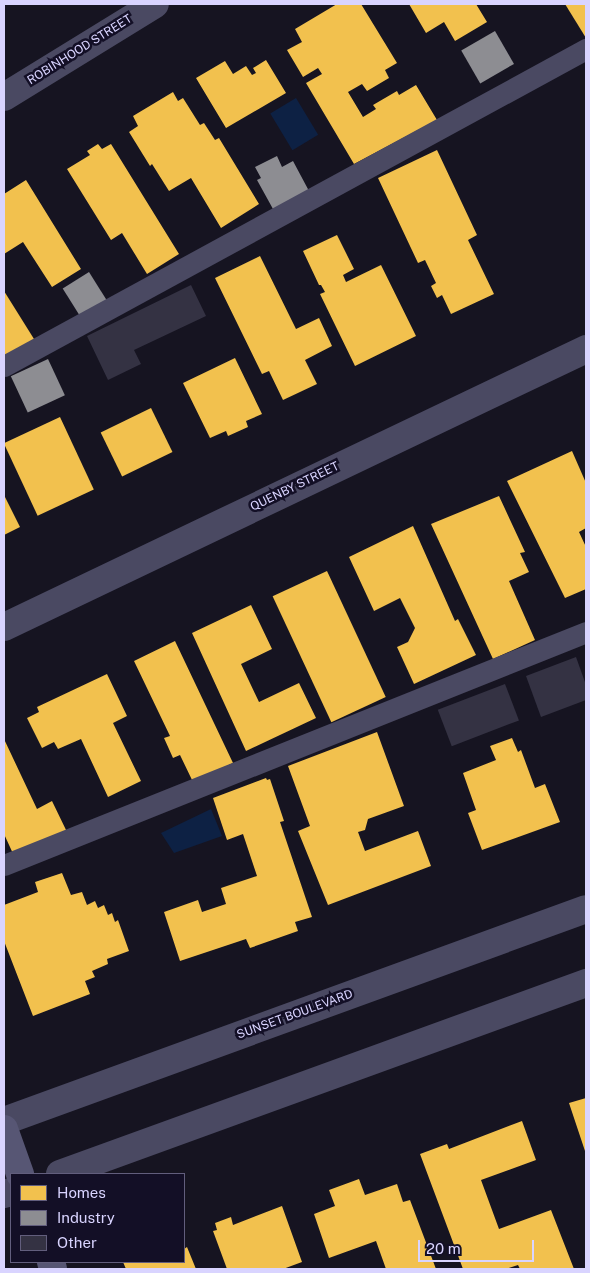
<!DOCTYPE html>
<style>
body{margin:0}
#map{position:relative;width:590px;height:1273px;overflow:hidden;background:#161421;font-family:"Public Sans",sans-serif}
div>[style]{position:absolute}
.water>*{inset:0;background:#0d2144;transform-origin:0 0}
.homes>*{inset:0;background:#f2c14e;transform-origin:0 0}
.industry>*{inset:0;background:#8d8d92;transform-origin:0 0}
.building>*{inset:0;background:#343243;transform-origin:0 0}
.service>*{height:21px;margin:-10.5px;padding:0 10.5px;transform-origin:10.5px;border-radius:10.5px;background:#4a4962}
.minor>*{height:28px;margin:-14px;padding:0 14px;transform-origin:14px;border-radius:14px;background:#4a4962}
.tertiary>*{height:28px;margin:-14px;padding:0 14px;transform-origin:14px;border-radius:14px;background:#4a4962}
.secondary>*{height:28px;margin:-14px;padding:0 14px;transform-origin:14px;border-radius:14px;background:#575674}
span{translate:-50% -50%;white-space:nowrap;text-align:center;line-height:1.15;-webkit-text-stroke:5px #130f26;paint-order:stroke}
.street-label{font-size:12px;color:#d9d4ff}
.frame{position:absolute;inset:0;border:5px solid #d9d4ff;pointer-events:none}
.legend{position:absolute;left:10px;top:1173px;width:175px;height:90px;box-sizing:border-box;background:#130f26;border:1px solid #625e7d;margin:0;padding:6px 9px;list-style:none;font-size:15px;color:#d9d4ff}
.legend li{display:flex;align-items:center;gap:10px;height:25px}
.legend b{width:25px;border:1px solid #625e7d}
.scale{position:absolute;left:418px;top:1240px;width:116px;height:22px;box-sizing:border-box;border:2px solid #d9d4ff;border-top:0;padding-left:6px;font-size:15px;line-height:18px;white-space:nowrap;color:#d9d4ff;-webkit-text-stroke:4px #130f26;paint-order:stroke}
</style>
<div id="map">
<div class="water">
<i style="left:296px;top:98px;width:43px;height:30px;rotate:59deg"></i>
<i style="clip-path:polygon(211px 809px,222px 836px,174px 853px,161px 833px)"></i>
</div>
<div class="homes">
<i style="clip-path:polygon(337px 4px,361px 4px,397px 63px,385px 70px,389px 78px,367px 91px,362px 84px,348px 92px,363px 117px,376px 109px,373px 105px,397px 91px,399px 95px,416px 85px,437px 120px,354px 164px,306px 83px,322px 74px,318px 68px,303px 77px,287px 50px,302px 42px,295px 29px)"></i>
<i style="clip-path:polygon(409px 4px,476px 4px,487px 22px,455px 41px,444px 22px,426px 33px)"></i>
<i style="clip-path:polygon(565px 4px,586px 4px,586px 38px)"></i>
<i style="clip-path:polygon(266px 60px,286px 93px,226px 128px,196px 78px,225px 61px,233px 74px,246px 66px,252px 75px,256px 73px,253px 68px)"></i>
<i style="clip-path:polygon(173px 92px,178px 101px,183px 98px,200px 125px,204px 123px,215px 140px,219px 138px,259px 204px,221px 228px,191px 178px,169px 191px,152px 164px,150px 166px,129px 132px,138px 126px,133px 116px)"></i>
<i style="clip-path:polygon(98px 144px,102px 149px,111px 144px,179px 254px,147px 274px,122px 233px,111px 240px,67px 169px,90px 155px,87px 151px)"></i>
<i style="clip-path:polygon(437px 150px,477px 235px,468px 240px,494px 294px,451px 314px,442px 295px,437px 298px,431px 286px,436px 283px,425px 260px,418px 263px,378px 178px)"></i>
<i style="clip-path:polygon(26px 180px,81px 269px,52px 287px,23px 242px,4px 254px,4px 194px)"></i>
<i style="clip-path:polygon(337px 235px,354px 269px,343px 275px,346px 282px,381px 265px,416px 336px,355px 366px,320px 294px,325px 292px,321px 285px,319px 285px,303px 251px)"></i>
<i style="clip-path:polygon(260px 256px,296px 329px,319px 318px,332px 346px,305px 360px,317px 384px,283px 400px,269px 371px,262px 374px,215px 278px)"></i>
<i style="clip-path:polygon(4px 291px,34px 339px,6px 357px,4px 352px)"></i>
<i style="clip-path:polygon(235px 358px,262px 414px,246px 421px,248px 427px,228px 436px,226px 431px,210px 438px,183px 383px)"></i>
<i style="left:151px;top:408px;width:49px;height:56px;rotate:64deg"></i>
<i style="left:60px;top:417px;width:80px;height:62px;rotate:65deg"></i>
<i style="clip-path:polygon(572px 451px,586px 483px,586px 528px,579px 532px,586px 547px,586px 589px,565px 598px,507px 481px)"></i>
<i style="clip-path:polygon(4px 495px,20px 527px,4px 535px)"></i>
<i style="clip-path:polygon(499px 496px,525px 552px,520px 553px,529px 572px,509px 581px,535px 640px,493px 659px,431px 524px)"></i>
<i style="clip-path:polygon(413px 526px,455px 621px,458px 619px,476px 655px,414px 684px,397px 647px,408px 642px,415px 628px,400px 598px,374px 611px,349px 557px)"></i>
<i style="left:327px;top:571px;width:139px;height:60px;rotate:65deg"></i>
<i style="clip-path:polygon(251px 605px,272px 649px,241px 664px,259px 702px,299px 683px,316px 718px,246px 751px,192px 633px)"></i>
<i style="clip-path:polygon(175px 641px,233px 763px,193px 782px,180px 755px,173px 758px,164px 738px,170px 736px,134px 661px)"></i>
<i style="clip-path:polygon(107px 674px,127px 716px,113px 723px,141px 781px,108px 797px,81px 739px,58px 749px,54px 742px,42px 748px,27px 718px,39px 712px,37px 707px)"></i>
<i style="clip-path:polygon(377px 732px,404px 806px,368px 819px,365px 830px,358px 832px,365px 851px,418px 831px,431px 866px,328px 905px,298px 831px,310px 826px,288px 766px)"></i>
<i style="clip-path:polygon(512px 738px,518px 752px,521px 750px,535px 788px,545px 784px,560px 822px,482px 850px,468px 813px,476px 810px,463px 773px,496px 760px,490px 746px)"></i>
<i style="clip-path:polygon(4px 739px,37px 809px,52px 801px,67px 832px,15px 858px,4px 834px)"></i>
<i style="clip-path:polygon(266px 778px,267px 780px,270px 779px,284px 821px,280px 822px,312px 917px,295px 922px,298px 931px,250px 948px,246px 939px,180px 961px,164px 912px,198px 900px,202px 912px,226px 904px,221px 888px,257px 876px,243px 834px,227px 840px,213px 798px)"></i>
<i style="clip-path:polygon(62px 873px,71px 895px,82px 892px,87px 905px,95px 901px,98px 908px,104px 905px,108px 915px,112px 913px,115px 922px,118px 920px,129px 951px,107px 959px,108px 964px,92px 971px,95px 977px,85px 981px,90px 994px,33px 1016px,4px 941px,4px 905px,38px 892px,35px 882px)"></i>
<i style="clip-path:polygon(586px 1098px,586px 1154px,569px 1103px)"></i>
<i style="clip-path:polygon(522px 1121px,536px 1160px,481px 1180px,499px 1229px,551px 1210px,574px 1269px,520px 1269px,518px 1265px,506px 1269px,463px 1269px,420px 1154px,447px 1144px,449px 1149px)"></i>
<i style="clip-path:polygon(359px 1179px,365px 1195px,397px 1184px,403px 1202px,410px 1200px,436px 1269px,386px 1269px,376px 1241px,329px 1258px,314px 1214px,335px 1206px,329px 1190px)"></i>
<i style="clip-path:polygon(282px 1206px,302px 1262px,283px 1269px,227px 1269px,213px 1231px,217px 1230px,215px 1223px,231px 1217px,233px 1225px)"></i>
<i style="clip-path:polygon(187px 1247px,196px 1269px,126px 1269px,123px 1262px,184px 1262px,184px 1249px)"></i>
</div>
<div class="industry">
<i style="left:495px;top:31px;width:38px;height:39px;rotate:60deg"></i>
<i style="clip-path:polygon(277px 156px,282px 167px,293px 161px,309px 191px,273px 209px,257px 180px,261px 178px,255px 167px)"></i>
<i style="left:89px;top:272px;width:34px;height:31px;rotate:58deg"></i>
<i style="left:48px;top:359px;width:40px;height:41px;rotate:65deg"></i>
</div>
<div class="building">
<i style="clip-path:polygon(191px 285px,206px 316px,134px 350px,141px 364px,108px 380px,87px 336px)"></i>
<i style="clip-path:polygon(576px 657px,586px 685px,586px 700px,541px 717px,526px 676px)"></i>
<i style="left:505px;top:684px;width:39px;height:72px;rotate:69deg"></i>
</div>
<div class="service">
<i style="left:4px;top:366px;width:663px;rotate:-28.58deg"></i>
<i style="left:4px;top:865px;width:627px;rotate:-21.82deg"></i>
</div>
<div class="minor">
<i style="left:4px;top:97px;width:177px;rotate:-31.6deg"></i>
<i style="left:4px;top:627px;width:645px;rotate:-25.53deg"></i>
</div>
<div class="tertiary">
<i style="left:4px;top:1121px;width:619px;rotate:-20.01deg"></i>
<i style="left:60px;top:1174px;width:560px;rotate:-19.96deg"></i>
<i style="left:4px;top:1194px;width:7px;rotate:-16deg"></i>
</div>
<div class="secondary">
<i style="left:4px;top:1129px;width:48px;rotate:70.4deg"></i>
<i style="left:51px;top:1262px;width:7px;rotate:74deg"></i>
</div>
<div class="street-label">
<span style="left:80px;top:50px;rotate:-32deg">ROBINHOOD STREET</span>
<span style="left:295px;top:487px;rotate:-26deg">QUENBY STREET</span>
<span style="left:295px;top:1015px;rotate:-20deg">SUNSET BOULEVARD</span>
</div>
<div class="frame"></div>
<ul class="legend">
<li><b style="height:14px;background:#f2c14e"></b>Homes</li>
<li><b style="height:14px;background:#8d8d92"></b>Industry</li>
<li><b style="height:14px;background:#343243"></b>Other</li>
</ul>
<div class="scale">20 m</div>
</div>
